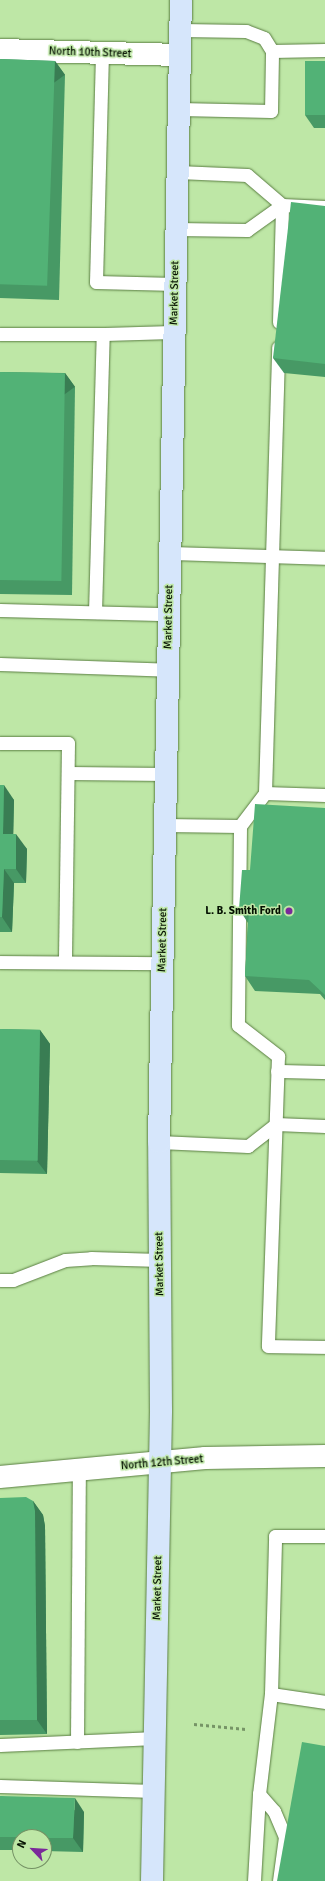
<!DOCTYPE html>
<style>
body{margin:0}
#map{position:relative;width:325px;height:1881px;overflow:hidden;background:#bee7a6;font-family:Signika,sans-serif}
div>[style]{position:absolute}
.path>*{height:2.5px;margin-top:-1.25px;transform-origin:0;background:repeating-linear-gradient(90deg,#769466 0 3px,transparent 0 6px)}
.roads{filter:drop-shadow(0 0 1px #5a7e42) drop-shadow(0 0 1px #5a7e42)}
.service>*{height:13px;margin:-6.5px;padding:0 6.5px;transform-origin:6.5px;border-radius:6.5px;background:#fff}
.minor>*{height:22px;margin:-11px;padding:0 11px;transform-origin:11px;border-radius:11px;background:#fff}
.secondary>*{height:22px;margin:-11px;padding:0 11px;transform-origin:11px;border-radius:11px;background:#fff}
.primary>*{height:22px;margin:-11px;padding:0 11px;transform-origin:11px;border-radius:11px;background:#d6e6fb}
.wall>*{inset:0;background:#479965}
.shaded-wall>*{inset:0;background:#397d53;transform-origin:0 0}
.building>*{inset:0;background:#52b276;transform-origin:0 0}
.dots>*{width:11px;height:11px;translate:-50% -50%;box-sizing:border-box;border:2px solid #bee7a6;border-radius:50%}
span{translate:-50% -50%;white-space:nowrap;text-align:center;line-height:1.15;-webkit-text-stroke:3px #bee7a6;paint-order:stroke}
.street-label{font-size:11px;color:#041000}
.poi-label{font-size:11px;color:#041000;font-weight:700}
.right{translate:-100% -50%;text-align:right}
.north{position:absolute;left:12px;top:1829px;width:40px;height:40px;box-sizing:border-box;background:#bee7a6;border:1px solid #749164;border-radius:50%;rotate:295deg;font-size:11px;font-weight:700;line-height:16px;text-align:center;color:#041000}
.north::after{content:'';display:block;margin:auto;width:14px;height:18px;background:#7a299a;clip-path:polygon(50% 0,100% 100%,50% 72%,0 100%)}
</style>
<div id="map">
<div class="path">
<i style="left:194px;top:1724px;width:52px;rotate:5.5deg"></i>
</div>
<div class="roads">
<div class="service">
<i style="left:181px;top:30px;width:65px;rotate:0.9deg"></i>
<i style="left:246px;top:31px;width:19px;rotate:21deg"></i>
<i style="left:264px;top:38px;width:15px;rotate:58deg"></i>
<i style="left:102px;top:53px;width:229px;rotate:91.5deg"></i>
<i style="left:96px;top:282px;width:79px;rotate:1.5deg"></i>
<i style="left:179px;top:109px;width:92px;rotate:1.2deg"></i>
<i style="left:271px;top:111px;width:60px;rotate:-89deg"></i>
<i style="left:272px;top:51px;width:53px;rotate:-1.1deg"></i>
<i style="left:178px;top:172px;width:69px;rotate:2.5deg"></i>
<i style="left:247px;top:175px;width:46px;rotate:40.6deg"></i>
<i style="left:176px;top:229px;width:71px;rotate:0.8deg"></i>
<i style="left:247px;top:230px;width:43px;rotate:-35.5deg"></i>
<i style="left:282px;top:205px;width:43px;rotate:2.7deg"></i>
<i style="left:279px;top:322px;width:117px;rotate:-88.5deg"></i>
<i style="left:0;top:334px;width:103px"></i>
<i style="left:170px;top:553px;width:155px;rotate:1.8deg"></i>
<i style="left:0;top:610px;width:169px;rotate:1.4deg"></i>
<i style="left:95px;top:612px;width:278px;rotate:-88.4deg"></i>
<i style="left:103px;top:334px;width:71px;rotate:-1.6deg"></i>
<i style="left:0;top:664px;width:168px;rotate:2deg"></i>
<i style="left:0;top:743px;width:68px"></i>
<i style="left:68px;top:743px;width:219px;rotate:90.8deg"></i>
<i style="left:68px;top:773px;width:98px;rotate:0.6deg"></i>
<i style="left:265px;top:793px;width:446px;rotate:-88.3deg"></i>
<i style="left:165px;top:825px;width:75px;rotate:0.8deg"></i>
<i style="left:240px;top:826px;width:41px;rotate:-52.9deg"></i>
<i style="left:265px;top:793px;width:60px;rotate:1.9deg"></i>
<i style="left:240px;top:826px;width:199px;rotate:90.6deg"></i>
<i style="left:238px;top:1025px;width:51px;rotate:37.8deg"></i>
<i style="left:278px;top:1056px;width:290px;rotate:92deg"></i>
<i style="left:268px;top:1346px;width:57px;rotate:1deg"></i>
<i style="left:0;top:962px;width:162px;rotate:0.4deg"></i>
<i style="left:277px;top:1071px;width:48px;rotate:1.2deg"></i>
<i style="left:159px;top:1142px;width:89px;rotate:2.6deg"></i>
<i style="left:248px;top:1146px;width:36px;rotate:-38deg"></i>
<i style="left:276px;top:1124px;width:49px;rotate:2.3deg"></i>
<i style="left:0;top:1280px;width:13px"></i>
<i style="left:13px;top:1280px;width:56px;rotate:-21deg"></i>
<i style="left:65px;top:1260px;width:26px;rotate:-4deg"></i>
<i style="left:91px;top:1258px;width:69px;rotate:1.7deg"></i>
<i style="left:271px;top:1694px;width:158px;rotate:-88.5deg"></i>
<i style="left:275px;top:1536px;width:50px"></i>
<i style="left:77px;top:1742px;width:272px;rotate:-89.6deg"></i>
<i style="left:0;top:1745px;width:155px;rotate:-2.6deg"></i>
<i style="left:0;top:1786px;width:154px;rotate:1.9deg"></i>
<i style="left:259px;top:1794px;width:23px;rotate:49deg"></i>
<i style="left:274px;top:1811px;width:28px;rotate:67deg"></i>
<i style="left:285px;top:1837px;width:44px;rotate:97.8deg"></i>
<i style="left:254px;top:1881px;width:87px;rotate:-86.7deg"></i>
<i style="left:259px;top:1794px;width:101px;rotate:-83.2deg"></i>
<i style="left:271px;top:1694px;width:55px;rotate:8.4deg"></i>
</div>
<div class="minor">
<i style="left:0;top:50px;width:180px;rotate:1.6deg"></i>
</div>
<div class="secondary">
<i style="left:0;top:1477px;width:206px;rotate:-5.3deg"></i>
<i style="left:205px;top:1458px;width:120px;rotate:-1deg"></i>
</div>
<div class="primary">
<i style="left:152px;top:1881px;width:471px;rotate:-88.9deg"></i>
<i style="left:161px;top:1410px;width:268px;rotate:-90.4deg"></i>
<i style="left:159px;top:1142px;width:1142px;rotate:-88.9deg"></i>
</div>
</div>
<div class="wall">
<i style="clip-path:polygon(0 59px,55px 61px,65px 75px,59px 300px,0 298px)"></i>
<i style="clip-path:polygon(325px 61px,325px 128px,314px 128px,305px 115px)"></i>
<i style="clip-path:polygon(325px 206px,325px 377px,284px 373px,273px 358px)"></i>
<i style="clip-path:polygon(0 372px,65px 373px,75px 387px,72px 595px,0 594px)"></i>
<i style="clip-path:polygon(0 785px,14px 800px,13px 834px,27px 849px,26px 883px,14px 883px,12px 932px,0 932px)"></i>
<i style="clip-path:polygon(325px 808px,325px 1000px,320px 994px,255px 991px,245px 976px,248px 923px,239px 909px,250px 870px)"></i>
<i style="clip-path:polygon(0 1029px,40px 1030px,50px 1044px,47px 1174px,0 1173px)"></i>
<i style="clip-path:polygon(0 1498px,33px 1501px,43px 1515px,45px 1526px,47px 1734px,0 1735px)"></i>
<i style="clip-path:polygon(0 1796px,84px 1812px,83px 1852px,44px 1851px,44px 1837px,20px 1837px,20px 1850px,0 1850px)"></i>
</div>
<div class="shaded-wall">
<i style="left:55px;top:61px;width:17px;height:224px;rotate:54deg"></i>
<i style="left:65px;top:373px;width:17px;height:207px;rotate:54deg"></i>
<i style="clip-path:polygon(4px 785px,14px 800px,13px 849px,3px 834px)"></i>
<i style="clip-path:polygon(16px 834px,27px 849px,26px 883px,16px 869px)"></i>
<i style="clip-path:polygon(4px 869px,14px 883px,12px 932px,2px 917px)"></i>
<i style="clip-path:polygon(40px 1030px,50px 1044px,47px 1174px,37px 1161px)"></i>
<i style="clip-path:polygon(33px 1501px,43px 1515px,45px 1526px,47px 1734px,37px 1720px)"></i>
<i style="clip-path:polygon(75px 1798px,84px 1812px,83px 1852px,73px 1838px)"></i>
</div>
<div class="building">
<i style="left:0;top:59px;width:55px;height:225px;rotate:2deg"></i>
<i style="left:305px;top:61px;width:20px;height:54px"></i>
<i style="clip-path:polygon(291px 202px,325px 206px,325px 364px,273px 358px)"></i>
<i style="left:0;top:372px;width:65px;height:208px;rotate:1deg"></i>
<i style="clip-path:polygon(0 785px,4px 785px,3px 834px,16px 834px,16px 869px,4px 869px,2px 917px,0 917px)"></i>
<i style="clip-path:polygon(255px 804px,325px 808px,325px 995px,309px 980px,245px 976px,249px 910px,239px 909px,242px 870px,250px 870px)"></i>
<i style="left:0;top:1029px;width:40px;height:131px;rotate:1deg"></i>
<i style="clip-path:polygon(26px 1497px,33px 1501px,35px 1511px,37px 1720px,0 1720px,0 1498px)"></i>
<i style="clip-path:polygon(302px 1742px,325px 1746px,325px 1881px,277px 1881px)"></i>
<i style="clip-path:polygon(0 1796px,75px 1798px,73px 1838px,44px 1838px,44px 1837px,0 1837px)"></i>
</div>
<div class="dots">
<i style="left:289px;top:911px;background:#7a299a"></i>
</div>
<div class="street-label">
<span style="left:90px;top:53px;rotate:2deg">North 10th Street</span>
<span style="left:175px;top:293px;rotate:-89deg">Market Street</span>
<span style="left:169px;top:617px;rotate:-89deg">Market Street</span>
<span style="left:163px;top:940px;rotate:-89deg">Market Street</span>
<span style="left:160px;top:1264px;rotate:-91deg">Market Street</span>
<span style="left:162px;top:1463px;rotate:-5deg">North 12th Street</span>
<span style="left:158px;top:1588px;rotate:-89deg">Market Street</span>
</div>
<div class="poi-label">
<span class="right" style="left:281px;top:911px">L. B. Smith Ford</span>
</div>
<div class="north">N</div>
</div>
